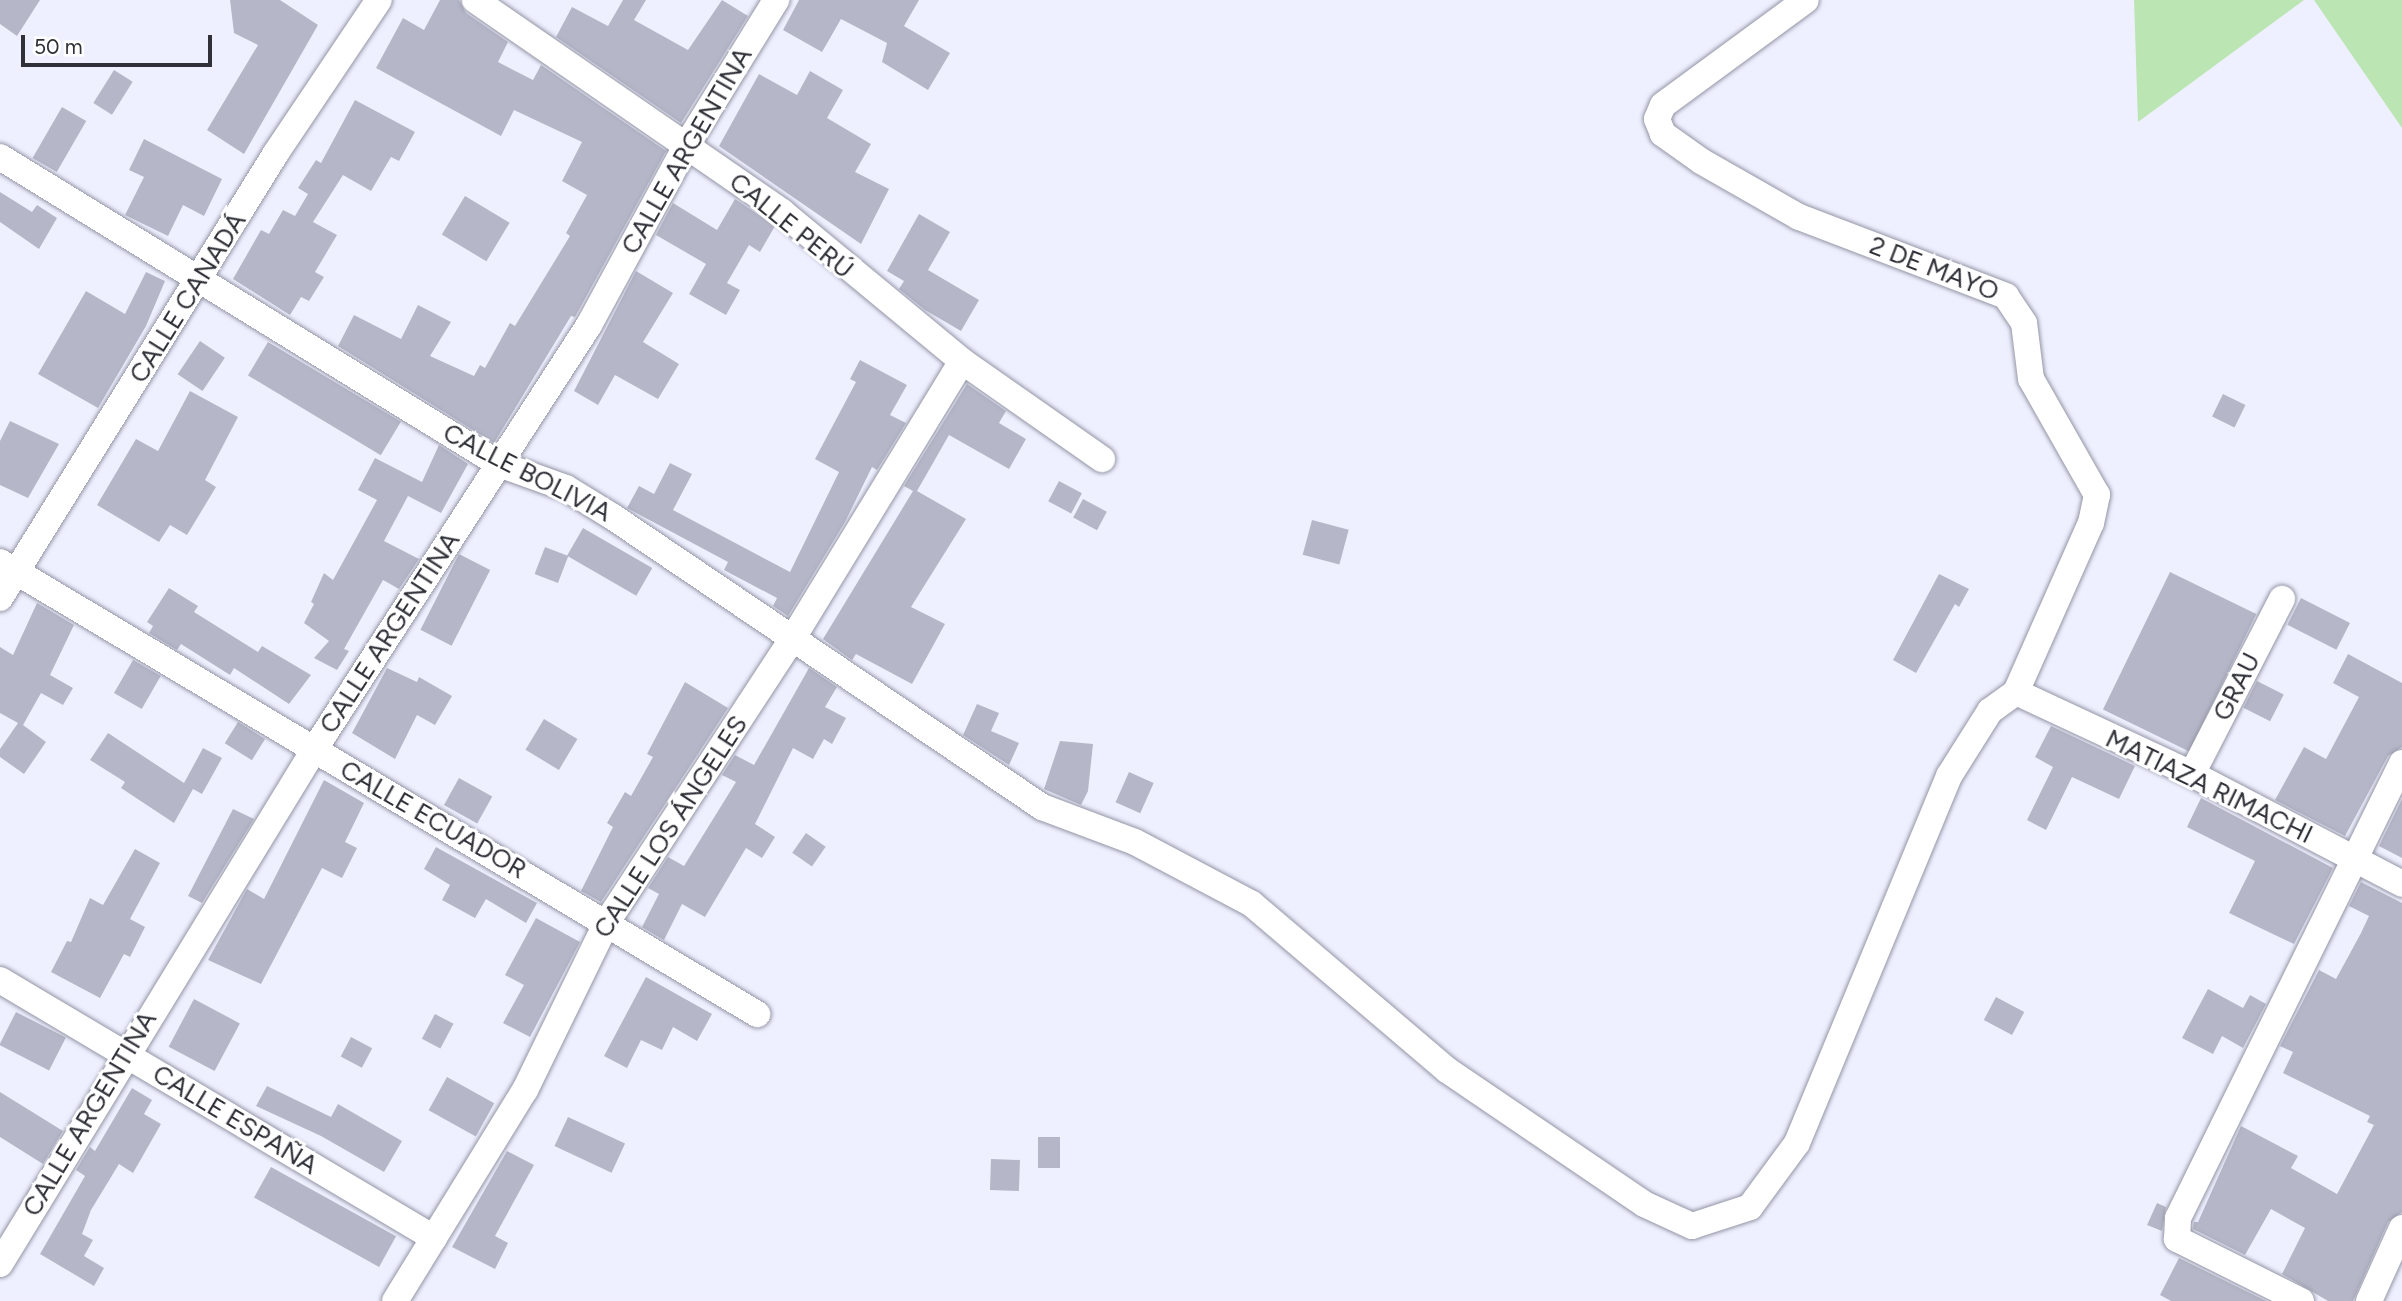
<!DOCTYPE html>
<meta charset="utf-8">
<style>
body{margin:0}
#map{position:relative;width:2402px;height:1301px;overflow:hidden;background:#eff0ff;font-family:Figtree,sans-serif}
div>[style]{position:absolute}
.green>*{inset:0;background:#bbe5b3}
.building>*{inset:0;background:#b5b7c8;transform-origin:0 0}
.roads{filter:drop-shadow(0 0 2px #9395a5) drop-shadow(0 0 2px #9395a5)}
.minor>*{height:26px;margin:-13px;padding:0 13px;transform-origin:13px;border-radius:13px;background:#fff}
span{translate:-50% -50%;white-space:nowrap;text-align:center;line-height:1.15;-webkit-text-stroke:6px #fff;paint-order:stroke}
.street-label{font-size:26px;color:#303138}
.scale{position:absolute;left:21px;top:35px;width:191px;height:32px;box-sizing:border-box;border:4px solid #303138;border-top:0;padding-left:9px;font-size:21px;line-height:24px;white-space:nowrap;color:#303138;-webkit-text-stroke:5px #fff;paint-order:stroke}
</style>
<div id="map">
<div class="green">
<i style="clip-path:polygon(2134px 0,2304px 0,2138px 122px)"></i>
<i style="clip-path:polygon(2314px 0,2402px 0,2402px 128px)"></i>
</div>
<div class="building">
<i style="clip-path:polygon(0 0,40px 0,17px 36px,0 24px)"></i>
<i style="clip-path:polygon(230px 0,280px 0,318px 25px,244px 154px,207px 130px,258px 45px,234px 33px)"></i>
<i style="clip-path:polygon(440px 0,459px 0,466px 13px,508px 42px,498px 62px,533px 80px,541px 65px,666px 151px,575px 317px,571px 316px,494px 443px,338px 346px,354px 315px,401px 339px,418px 305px,451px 322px,430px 356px,474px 376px,480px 365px,485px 368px,510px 323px,515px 326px,570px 236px,566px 233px,587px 195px,562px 181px,582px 142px,514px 110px,501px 136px,376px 68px,403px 18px,424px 30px)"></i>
<i style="clip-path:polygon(623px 0,646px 0,634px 20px,688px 50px,722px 0,748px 16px,681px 123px,556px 37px,572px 7px,608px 26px)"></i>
<i style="clip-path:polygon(799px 0,919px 0,904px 26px,950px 53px,928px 90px,882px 62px,887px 43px,841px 19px,822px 52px,783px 30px)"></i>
<i style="left:114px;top:70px;width:22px;height:39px;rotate:32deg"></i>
<i style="clip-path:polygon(810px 71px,843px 90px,827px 118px,871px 144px,855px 172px,889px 189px,861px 244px,719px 146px,759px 74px,797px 95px)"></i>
<i style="clip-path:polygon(355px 100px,415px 132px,399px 161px,391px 157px,371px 191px,343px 175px,313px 222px,337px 235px,315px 272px,324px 277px,309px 301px,301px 297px,290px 315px,233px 279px,261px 230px,269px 234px,283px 210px,295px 216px,308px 194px,298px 188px,316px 160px,321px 163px)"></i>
<i style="left:62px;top:107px;width:28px;height:59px;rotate:30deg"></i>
<i style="clip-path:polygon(144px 139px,222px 179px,204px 216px,183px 205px,168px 236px,125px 215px,144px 177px,129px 170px)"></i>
<i style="clip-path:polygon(0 192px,32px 212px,37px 205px,57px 218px,39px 249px,0 222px)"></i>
<i style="left:465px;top:196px;width:52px;height:45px;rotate:31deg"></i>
<i style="clip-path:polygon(735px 199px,775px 226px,760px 252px,749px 245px,727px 283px,740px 290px,726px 315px,689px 294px,706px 264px,656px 235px,673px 203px,717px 230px)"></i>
<i style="clip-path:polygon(919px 214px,950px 232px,928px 270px,979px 300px,961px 331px,925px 310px,899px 289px,904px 281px,887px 271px)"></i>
<i style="clip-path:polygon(636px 271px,673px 293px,643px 342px,679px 364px,658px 399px,615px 375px,598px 405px,574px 391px)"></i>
<i style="clip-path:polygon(146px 272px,165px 281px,146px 326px,98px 408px,38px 374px,86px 291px,125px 314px)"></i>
<i style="left:200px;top:341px;width:30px;height:40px;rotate:34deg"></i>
<i style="left:268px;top:342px;width:155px;height:39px;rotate:31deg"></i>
<i style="clip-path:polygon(860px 360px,907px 385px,890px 415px,906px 423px,877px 470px,872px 467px,845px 522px,788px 616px,773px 606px,777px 598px,724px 570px,728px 562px,627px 508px,639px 486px,654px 494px,670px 463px,692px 474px,673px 510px,790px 572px,839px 472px,815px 459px,856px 382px,850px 379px)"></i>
<i style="clip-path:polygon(967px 384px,1006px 411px,999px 423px,1026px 439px,1009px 469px,949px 435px,917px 491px,966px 519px,911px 607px,945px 624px,912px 684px,856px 654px,852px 660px,823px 639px,913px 491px,904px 486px)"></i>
<i style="clip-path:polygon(190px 391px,238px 417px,205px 480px,216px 487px,187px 535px,170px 525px,159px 542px,97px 505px,136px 439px,158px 451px)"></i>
<i style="left:2223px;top:394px;width:25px;height:25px;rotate:26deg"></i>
<i style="clip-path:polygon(10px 421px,59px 444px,28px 498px,0 485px,0 441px)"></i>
<i style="clip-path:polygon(439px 445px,468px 464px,441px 513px,408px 496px,384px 541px,419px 559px,399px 589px,383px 580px,344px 649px,349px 651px,337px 670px,314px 658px,329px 641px,304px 623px,314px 604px,311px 602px,324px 573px,333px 580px,377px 500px,358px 490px,375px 458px,422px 482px)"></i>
<i style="left:1059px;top:481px;width:26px;height:23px;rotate:28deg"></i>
<i style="left:1083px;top:499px;width:27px;height:21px;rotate:28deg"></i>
<i style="left:1312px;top:520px;width:38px;height:36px;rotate:15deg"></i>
<i style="left:583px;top:528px;width:80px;height:32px;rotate:30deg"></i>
<i style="left:545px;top:547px;width:25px;height:29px;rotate:21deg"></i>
<i style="left:459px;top:554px;width:35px;height:85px;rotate:27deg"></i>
<i style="left:2170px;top:572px;width:96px;height:153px;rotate:26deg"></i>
<i style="clip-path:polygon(1939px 574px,1969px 589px,1959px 607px,1955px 604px,1916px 673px,1893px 660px)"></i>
<i style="clip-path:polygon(169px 588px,198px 606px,194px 612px,258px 652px,262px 646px,311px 675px,289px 704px,234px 668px,230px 675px,181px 644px,177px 650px,149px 633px,153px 626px,147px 622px)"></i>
<i style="left:2301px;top:598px;width:55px;height:30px;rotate:27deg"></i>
<i style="clip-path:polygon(37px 603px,74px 625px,50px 675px,73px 688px,63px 705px,41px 693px,23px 725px,46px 742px,24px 774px,0 757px,0 749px,18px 723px,0 713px,0 647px,13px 655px)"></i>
<i style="clip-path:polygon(2348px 654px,2402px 683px,2402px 747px,2388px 756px,2345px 836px,2275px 800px,2304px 747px,2326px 759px,2359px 697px,2333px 683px)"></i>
<i style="left:133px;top:660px;width:32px;height:38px;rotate:30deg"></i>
<i style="clip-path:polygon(387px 668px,417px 682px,419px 677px,452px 696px,435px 725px,417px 715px,395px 759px,352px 733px)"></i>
<i style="clip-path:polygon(809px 668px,837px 687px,825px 707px,846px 718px,832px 744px,824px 739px,813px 759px,793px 748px,755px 824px,775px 837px,762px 858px,746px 848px,705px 917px,682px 904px,664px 940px,642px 927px,659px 894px,648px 888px,668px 857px,684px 866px,736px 782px,722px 775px,735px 755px,754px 765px)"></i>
<i style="left:2257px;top:681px;width:30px;height:30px;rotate:27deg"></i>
<i style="clip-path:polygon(685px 682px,728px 708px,601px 902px,581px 891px,613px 827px,607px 823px,625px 792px,631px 796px,653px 757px,647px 754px)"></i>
<i style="clip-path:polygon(977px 704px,999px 713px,991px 731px,1019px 743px,1009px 765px,963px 735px)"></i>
<i style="left:544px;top:719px;width:39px;height:36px;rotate:31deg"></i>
<i style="left:238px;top:722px;width:32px;height:25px;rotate:32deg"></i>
<i style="clip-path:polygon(2051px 726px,2135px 766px,2119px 799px,2072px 777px,2046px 830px,2027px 820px,2053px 767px,2035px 757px)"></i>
<i style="clip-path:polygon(108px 733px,184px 783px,203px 748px,222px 758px,202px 794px,193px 789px,174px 823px,121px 788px,125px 782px,90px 760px)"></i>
<i style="clip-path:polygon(1060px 741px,1093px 744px,1088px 791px,1081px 805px,1044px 789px)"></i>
<i style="left:1129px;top:772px;width:27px;height:33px;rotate:24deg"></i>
<i style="left:459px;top:778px;width:38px;height:31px;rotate:29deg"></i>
<i style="clip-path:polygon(324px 780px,364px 803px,345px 842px,357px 848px,342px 878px,322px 868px,261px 984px,208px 960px,247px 889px,264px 899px)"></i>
<i style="clip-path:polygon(2201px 798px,2333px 868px,2294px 944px,2229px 913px,2255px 861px,2187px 827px)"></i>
<i style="clip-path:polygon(2402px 799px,2402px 858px,2379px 846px)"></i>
<i style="clip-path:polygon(233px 809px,254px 819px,202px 903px,188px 896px)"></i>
<i style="left:806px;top:833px;width:24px;height:24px;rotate:35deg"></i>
<i style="clip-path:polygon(436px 847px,537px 903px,526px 923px,486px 899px,475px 918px,442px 900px,450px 885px,424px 869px)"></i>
<i style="clip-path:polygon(135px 849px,160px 863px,130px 919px,145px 927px,130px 957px,124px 954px,100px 998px,51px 972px,67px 941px,71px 942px,90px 898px,103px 905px)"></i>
<i style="clip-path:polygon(2361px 882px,2402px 903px,2402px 1212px,2388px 1222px,2353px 1301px,2328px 1301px,2282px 1274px,2305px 1228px,2271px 1209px,2245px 1255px,2193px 1229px,2194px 1222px,2198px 1222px,2241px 1126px,2298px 1156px,2291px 1168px,2337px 1194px,2374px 1125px,2367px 1122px,2370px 1116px,2283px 1073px,2293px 1052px,2280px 1046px,2319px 970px,2336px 979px,2361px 933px,2369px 916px,2349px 906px)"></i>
<i style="clip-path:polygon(536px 918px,580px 942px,530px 1037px,503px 1023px,524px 985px,505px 975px)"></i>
<i style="clip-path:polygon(646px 977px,712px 1014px,697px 1041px,673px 1027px,662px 1050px,641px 1040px,627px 1068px,604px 1056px)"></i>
<i style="clip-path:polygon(2208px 989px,2243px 1008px,2250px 995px,2266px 1004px,2243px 1048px,2222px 1036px,2213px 1054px,2182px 1038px)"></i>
<i style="left:1996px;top:997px;width:32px;height:26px;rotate:28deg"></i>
<i style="left:194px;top:999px;width:52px;height:54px;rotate:28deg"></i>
<i style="left:16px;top:1012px;width:56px;height:37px;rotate:27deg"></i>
<i style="left:435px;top:1014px;width:21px;height:28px;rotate:28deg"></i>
<i style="left:351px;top:1037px;width:24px;height:22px;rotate:28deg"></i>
<i style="left:447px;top:1077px;width:54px;height:38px;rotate:29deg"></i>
<i style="clip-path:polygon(267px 1086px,331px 1117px,338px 1104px,402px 1141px,384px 1172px,321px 1136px,256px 1106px)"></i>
<i style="clip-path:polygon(132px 1088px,152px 1100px,144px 1114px,161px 1124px,133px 1173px,119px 1164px,91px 1210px,82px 1234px,93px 1240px,84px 1256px,104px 1268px,94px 1286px,40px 1254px,85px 1176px,76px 1170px,90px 1147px,95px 1151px)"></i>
<i style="clip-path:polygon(0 1092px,63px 1131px,43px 1164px,0 1137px)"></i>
<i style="left:568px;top:1117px;width:63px;height:32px;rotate:25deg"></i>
<i style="left:1038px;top:1137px;width:22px;height:31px"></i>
<i style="clip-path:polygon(507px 1151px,534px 1165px,495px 1236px,508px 1243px,495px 1269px,452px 1247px)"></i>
<i style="left:991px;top:1159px;width:29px;height:31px;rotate:2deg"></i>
<i style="left:271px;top:1167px;width:143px;height:35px;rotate:29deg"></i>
<i style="clip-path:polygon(2157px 1203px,2166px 1207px,2162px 1231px,2147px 1225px)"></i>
<i style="clip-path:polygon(2179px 1258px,2266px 1301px,2171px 1301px,2160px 1295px)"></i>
</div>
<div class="roads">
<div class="minor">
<i style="left:475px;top:0;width:373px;rotate:34.6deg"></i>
<i style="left:782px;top:212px;width:234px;rotate:39.6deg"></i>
<i style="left:962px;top:361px;width:171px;rotate:35deg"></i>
<i style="left:0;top:157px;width:586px;rotate:31.6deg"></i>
<i style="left:499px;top:464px;width:71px;rotate:19.7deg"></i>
<i style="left:566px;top:488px;width:55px;rotate:31.7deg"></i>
<i style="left:613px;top:517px;width:518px;rotate:34.06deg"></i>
<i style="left:1042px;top:807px;width:99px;rotate:20.6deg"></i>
<i style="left:1135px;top:842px;width:132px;rotate:27.9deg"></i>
<i style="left:1252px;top:904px;width:256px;rotate:40.4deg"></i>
<i style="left:1447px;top:1070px;width:238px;rotate:34.2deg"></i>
<i style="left:1644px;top:1204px;width:53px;rotate:24.6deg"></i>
<i style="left:1692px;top:1226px;width:61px;rotate:-18.1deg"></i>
<i style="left:1750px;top:1207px;width:79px;rotate:-53.7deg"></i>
<i style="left:1797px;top:1143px;width:397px;rotate:-67.5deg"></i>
<i style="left:1949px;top:776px;width:77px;rotate:-57.8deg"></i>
<i style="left:1990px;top:711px;width:32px;rotate:-36deg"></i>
<i style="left:2016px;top:692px;width:185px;rotate:-66.1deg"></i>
<i style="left:2091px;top:523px;width:29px;rotate:-78deg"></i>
<i style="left:2097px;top:495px;width:133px;rotate:-119.6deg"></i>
<i style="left:2031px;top:379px;width:56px;rotate:-97.1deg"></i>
<i style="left:2024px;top:323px;width:32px;rotate:-124deg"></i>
<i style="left:2006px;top:296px;width:222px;rotate:-159.1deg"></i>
<i style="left:1799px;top:217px;width:113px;rotate:-150.3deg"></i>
<i style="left:1701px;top:161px;width:47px;rotate:-144.6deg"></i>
<i style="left:1663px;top:134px;width:16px;rotate:-112deg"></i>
<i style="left:1657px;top:119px;width:15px;rotate:-67deg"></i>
<i style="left:1663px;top:105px;width:177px;rotate:-36.3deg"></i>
<i style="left:0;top:562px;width:882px;rotate:30.84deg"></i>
<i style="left:0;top:598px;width:524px;rotate:-58.19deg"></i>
<i style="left:276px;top:153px;width:184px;rotate:-56.1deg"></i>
<i style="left:2016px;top:692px;width:194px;rotate:25deg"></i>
<i style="left:2192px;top:774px;width:237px;rotate:27.6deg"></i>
<i style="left:2192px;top:774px;width:197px;rotate:-62.8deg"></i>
<i style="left:0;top:980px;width:505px;rotate:30.73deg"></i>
<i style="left:0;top:1264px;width:602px;rotate:-58.58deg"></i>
<i style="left:314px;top:750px;width:506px;rotate:-57.09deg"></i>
<i style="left:589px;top:325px;width:204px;rotate:-61.5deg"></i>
<i style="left:686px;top:146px;width:172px;rotate:-58.3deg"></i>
<i style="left:395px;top:1301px;width:248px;rotate:-58.4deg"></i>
<i style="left:525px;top:1090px;width:187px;rotate:-64deg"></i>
<i style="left:607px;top:922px;width:339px;rotate:-56.8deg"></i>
<i style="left:793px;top:638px;width:324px;rotate:-58.6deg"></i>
<i style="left:2301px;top:1301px;width:139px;rotate:-153.4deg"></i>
<i style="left:2177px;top:1239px;width:21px;rotate:-87deg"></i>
<i style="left:2178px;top:1218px;width:507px;rotate:-63.79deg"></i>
<i style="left:2369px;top:1301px;width:80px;rotate:-65.7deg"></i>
</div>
</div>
<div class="street-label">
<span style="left:687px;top:151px;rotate:-60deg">CALLE ARGENTINA</span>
<span style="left:791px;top:226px;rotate:39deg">CALLE PERÚ</span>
<span style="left:1934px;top:269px;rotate:21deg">2 DE MAYO</span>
<span style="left:188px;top:298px;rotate:-58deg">CALLE CANADÁ</span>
<span style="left:527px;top:473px;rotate:27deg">CALLE BOLIVIA</span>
<span style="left:390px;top:633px;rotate:-57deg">CALLE ARGENTINA</span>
<span style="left:2237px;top:687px;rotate:-63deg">GRAU</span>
<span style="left:2209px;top:787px;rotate:26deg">MATIAZA RIMACHI</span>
<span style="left:433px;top:820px;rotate:30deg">CALLE ECUADOR</span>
<span style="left:671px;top:827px;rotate:-57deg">CALLE LOS ÁNGELES</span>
<span style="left:90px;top:1114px;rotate:-59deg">CALLE ARGENTINA</span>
<span style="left:235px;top:1120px;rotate:31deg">CALLE ESPAÑA</span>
</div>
<div class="scale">50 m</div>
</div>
